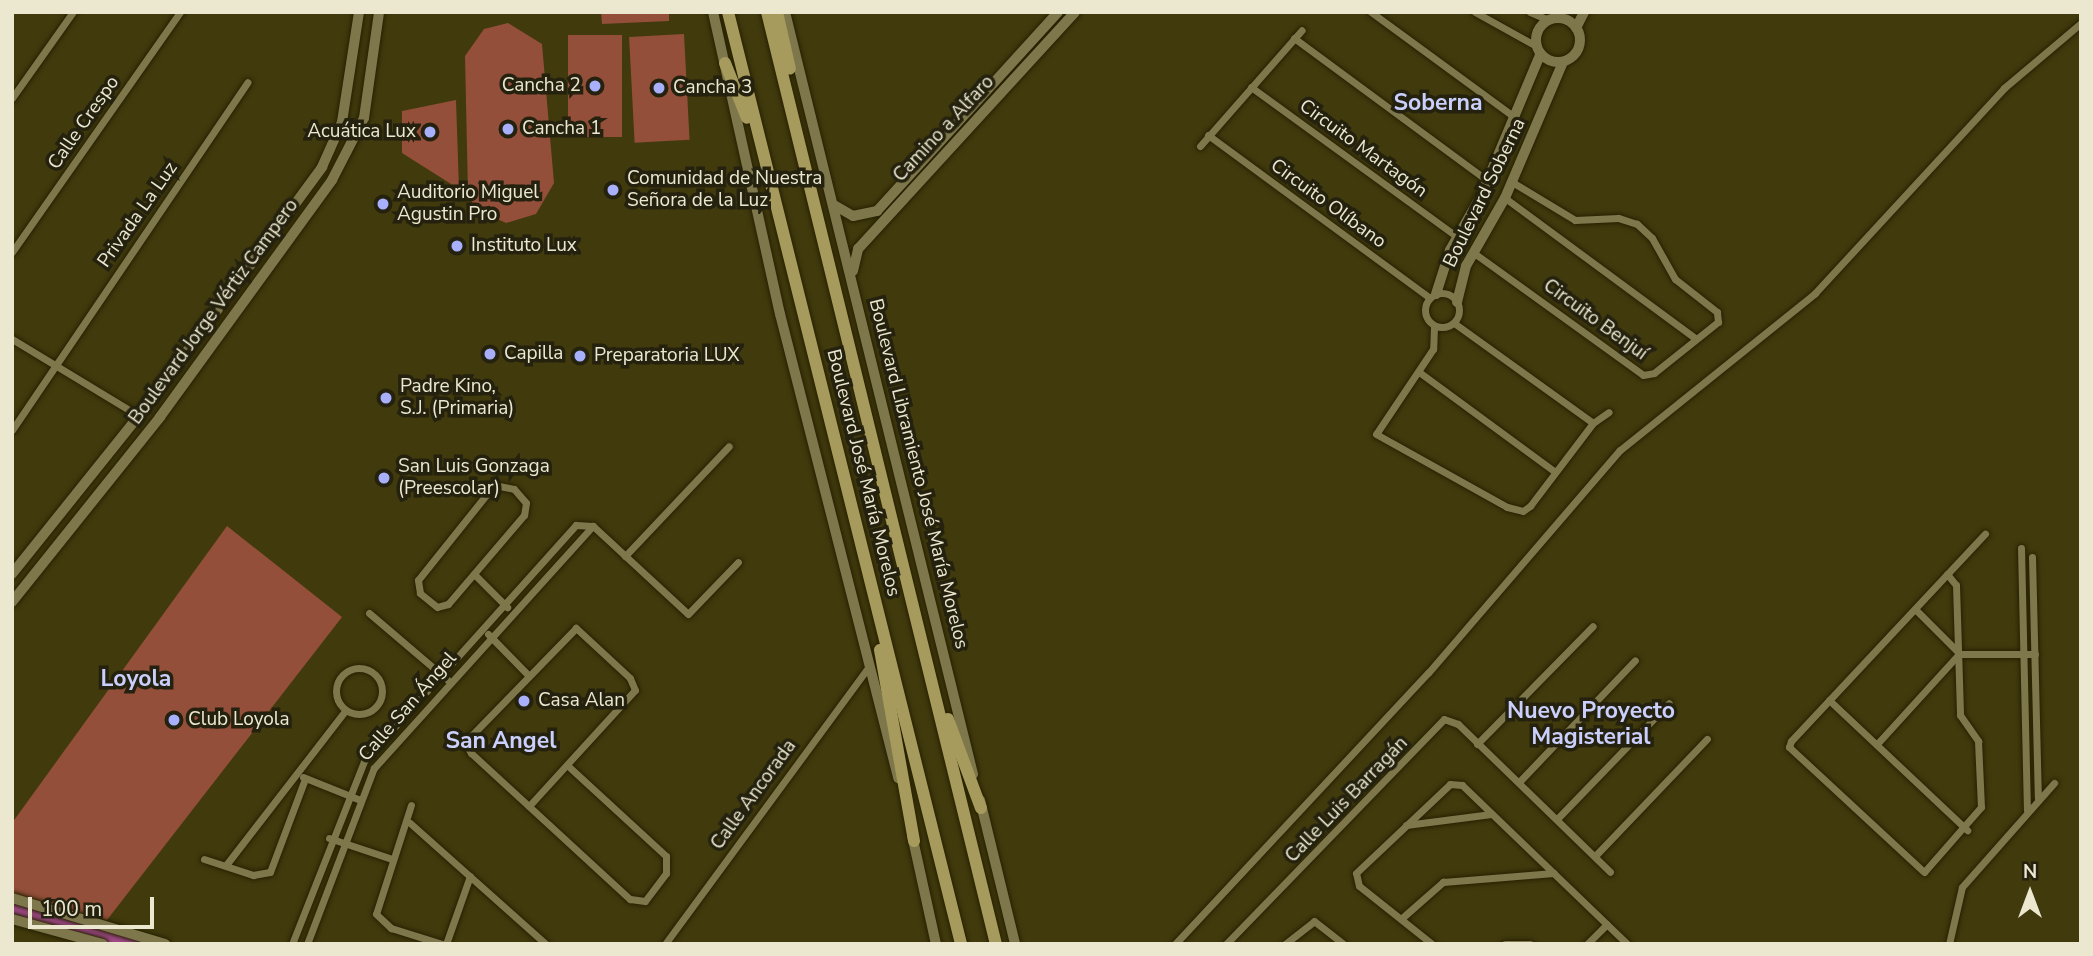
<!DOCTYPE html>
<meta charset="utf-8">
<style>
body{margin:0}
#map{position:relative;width:2093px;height:956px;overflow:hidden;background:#413a0d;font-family:"Nunito Sans",sans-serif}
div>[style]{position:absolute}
.green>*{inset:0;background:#934f39;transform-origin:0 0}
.river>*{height:16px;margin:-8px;padding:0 8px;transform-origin:8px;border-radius:8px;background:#a04988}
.roads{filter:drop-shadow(0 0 2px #272101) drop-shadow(0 0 2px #272101)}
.street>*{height:7px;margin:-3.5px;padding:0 3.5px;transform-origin:3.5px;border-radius:3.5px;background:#7f774c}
.street>.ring{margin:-3.5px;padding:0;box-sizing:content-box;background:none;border:7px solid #7f774c;border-radius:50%}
.secondary>*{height:10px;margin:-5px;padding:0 5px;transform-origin:5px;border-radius:5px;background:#7f774c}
.secondary>.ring{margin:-5px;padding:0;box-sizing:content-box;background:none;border:10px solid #7f774c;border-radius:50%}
.primary>*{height:12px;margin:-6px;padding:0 6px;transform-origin:6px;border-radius:6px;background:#a69a5c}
.dots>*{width:19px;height:19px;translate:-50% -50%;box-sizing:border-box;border:4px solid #24210f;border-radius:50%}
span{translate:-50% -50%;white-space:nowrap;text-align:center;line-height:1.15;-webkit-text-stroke:7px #24210f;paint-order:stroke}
.poi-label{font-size:19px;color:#ece8d0}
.right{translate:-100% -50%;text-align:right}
.left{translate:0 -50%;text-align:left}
.street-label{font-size:19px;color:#ece8d0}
.quarter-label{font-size:23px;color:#cad0fb;font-weight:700}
.frame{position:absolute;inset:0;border:14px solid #ece8d0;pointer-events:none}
.north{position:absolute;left:1995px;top:858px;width:70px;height:70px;-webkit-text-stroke:5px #24210f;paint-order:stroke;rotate:0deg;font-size:19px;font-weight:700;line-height:28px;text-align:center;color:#ece8d0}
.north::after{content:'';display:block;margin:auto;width:24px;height:32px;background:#ece8d0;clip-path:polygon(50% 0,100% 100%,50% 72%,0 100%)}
.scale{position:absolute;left:28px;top:897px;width:126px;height:32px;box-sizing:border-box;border:4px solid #ece8d0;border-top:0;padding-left:9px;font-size:21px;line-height:24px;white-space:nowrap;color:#ece8d0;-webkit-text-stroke:5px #24210f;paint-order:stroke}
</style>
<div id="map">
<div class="green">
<i style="clip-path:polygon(601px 12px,669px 12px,669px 21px,602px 24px)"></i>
<i style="clip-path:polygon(508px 23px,542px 44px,554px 183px,536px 214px,506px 223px,475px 209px,468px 193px,465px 56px,484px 29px)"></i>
<i style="left:684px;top:34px;width:106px;height:55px;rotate:87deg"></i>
<i style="left:568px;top:35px;width:54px;height:102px"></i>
<i style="clip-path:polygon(456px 100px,459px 189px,402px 153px,402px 111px)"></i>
<i style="clip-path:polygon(227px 526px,342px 617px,107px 920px,12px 893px,12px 823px)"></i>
</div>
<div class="river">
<i style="left:12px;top:910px;width:131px;rotate:15deg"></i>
</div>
<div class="roads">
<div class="street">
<i style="left:1371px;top:12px;width:180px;rotate:36.2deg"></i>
<i style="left:1475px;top:12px;width:70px;rotate:29.1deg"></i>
<i style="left:1530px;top:12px;width:21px;rotate:23deg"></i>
<i style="left:1294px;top:38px;width:241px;rotate:36.4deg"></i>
<i style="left:1251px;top:87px;width:253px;rotate:36deg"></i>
<i style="left:12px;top:98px;width:105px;rotate:-54.7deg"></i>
<i style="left:1208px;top:135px;width:275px;rotate:36.3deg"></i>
<i style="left:1200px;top:146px;width:154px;rotate:-48.7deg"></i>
<i style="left:1505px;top:198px;width:237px;rotate:36.4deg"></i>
<i style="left:12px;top:252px;width:293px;rotate:-55deg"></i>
<i style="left:1474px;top:253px;width:208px;rotate:35.8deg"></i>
<i style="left:1643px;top:375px;width:11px;rotate:-10deg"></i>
<i style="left:1654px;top:373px;width:82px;rotate:-38.6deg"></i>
<i style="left:1718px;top:322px;width:10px;rotate:-96deg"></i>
<i style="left:1717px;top:312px;width:53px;rotate:-141.8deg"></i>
<i style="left:1675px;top:279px;width:47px;rotate:-119.3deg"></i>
<i style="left:1652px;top:238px;width:21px;rotate:-137deg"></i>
<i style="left:1637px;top:224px;width:20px;rotate:-162deg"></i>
<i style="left:1618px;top:218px;width:43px;rotate:177.3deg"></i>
<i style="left:1575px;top:220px;width:74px;rotate:-148.9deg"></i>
<i class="ring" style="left:1425px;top:293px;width:27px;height:27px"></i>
<i style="left:1454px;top:323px;width:171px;rotate:35.7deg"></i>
<i style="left:1434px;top:326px;width:23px;rotate:92deg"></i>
<i style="left:1433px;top:349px;width:102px;rotate:123.8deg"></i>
<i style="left:1376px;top:434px;width:150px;rotate:29.1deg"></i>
<i style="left:1507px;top:507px;width:16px;rotate:14deg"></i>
<i style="left:1523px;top:511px;width:9px;rotate:-36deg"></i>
<i style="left:1530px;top:506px;width:104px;rotate:-52.8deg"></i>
<i style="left:1593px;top:423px;width:19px;rotate:-35deg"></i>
<i style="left:12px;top:339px;width:149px;rotate:31.2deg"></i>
<i style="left:1419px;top:372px;width:169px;rotate:36.3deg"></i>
<i style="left:12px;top:430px;width:420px;rotate:-55.9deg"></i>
<i style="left:494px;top:485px;width:20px;rotate:11deg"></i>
<i style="left:514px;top:489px;width:18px;rotate:49deg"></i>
<i style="left:526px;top:503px;width:12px;rotate:99deg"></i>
<i style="left:524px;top:515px;width:117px;rotate:130.5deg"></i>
<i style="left:448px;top:604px;width:11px;rotate:165deg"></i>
<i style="left:437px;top:607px;width:22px;rotate:-141deg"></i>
<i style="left:420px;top:593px;width:13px;rotate:-99deg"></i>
<i style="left:418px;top:580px;width:122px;rotate:-51.3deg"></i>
<i style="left:2021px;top:548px;width:262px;rotate:88.7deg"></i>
<i style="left:625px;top:556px;width:151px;rotate:-46.6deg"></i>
<i style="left:2032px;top:557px;width:241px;rotate:88.6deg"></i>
<i style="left:474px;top:574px;width:47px;rotate:45deg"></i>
<i style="left:1947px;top:574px;width:14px;rotate:51deg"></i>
<i style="left:1956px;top:585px;width:130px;rotate:88.2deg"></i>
<i style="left:1960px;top:715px;width:32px;rotate:55deg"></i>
<i style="left:1978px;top:741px;width:66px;rotate:87.4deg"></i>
<i style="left:1981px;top:807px;width:86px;rotate:131.2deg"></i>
<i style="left:1924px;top:872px;width:184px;rotate:-137.2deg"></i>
<i style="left:1789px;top:747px;width:6px;rotate:-72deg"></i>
<i style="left:1791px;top:741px;width:284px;rotate:-46.9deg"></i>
<i style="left:1915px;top:609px;width:64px;rotate:45deg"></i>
<i style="left:1960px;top:654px;width:75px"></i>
<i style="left:369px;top:613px;width:105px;rotate:40.4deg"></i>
<i style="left:488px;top:634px;width:57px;rotate:45.7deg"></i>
<i class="ring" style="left:336px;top:668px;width:39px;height:39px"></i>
<i style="left:1829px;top:700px;width:190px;rotate:43.3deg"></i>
<i style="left:1477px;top:744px;width:165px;rotate:-45.5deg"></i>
<i style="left:1877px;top:744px;width:122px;rotate:-47.7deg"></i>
<i style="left:303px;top:777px;width:59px;rotate:21.8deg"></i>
<i style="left:1519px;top:782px;width:168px;rotate:-46.4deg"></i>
<i style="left:411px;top:805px;width:114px;rotate:107.8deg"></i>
<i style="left:376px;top:914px;width:21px;rotate:43deg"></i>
<i style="left:391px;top:928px;width:53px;rotate:17.4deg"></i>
<i style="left:529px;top:806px;width:157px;rotate:-47.6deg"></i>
<i style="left:635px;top:690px;width:13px;rotate:-113deg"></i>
<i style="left:630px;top:678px;width:74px;rotate:-137.2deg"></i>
<i style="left:576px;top:628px;width:152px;rotate:134.2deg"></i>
<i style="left:470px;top:737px;width:11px;rotate:100deg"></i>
<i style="left:468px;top:748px;width:6px;rotate:59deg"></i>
<i style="left:471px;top:753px;width:216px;rotate:42.6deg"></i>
<i style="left:630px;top:899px;width:15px;rotate:8deg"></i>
<i style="left:645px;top:901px;width:35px;rotate:-53deg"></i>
<i style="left:666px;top:873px;width:17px;rotate:-90deg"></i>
<i style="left:666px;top:856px;width:133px;rotate:-137.4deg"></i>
<i style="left:1557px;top:819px;width:161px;rotate:-46deg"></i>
<i style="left:410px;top:823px;width:182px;rotate:41.7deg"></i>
<i style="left:1406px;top:825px;width:86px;rotate:-7.4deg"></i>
<i style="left:329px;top:838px;width:66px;rotate:18.4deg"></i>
<i style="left:1595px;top:856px;width:162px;rotate:-46.3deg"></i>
<i style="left:204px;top:859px;width:52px;rotate:18.1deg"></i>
<i style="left:253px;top:875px;width:17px;rotate:-10deg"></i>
<i style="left:270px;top:872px;width:99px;rotate:-69.4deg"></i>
<i style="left:226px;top:865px;width:196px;rotate:-52.3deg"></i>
<i style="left:1402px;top:918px;width:55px;rotate:-41.3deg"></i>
<i style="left:1443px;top:882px;width:111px;rotate:-4.6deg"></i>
<i style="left:292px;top:944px;width:197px;rotate:-68.5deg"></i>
<i style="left:364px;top:761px;width:317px;rotate:-48.1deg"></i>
<i style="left:576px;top:525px;width:17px;rotate:3deg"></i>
<i style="left:593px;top:526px;width:129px;rotate:42.8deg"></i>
<i style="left:688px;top:614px;width:72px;rotate:-46.1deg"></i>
<i style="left:307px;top:944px;width:188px;rotate:-69.2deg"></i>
<i style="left:374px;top:768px;width:326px;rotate:-47.9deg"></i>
<i style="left:446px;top:944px;width:72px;rotate:-70.6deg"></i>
<i style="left:665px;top:944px;width:345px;rotate:-53.7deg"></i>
<i style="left:1175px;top:944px;width:371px;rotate:-47deg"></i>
<i style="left:1428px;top:673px;width:294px;rotate:-49.3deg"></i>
<i style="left:1620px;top:450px;width:250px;rotate:-38.8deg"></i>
<i style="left:1815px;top:293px;width:279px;rotate:-47.3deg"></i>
<i style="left:2004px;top:88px;width:101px;rotate:-40.2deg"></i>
<i style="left:1226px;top:944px;width:313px;rotate:-45.9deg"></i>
<i style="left:1444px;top:719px;width:15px;rotate:20deg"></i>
<i style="left:1458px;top:724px;width:212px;rotate:44.2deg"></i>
<i style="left:1285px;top:944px;width:37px;rotate:-38deg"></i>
<i style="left:1314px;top:921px;width:37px;rotate:38deg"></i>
<i style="left:1432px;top:944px;width:93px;rotate:-141.5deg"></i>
<i style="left:1359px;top:886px;width:13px;rotate:-103deg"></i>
<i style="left:1356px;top:873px;width:129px;rotate:-43.4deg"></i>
<i style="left:1450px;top:784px;width:12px;rotate:5deg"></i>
<i style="left:1462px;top:785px;width:229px;rotate:43.9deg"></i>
<i style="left:1505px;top:944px;width:25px"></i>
<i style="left:1587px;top:944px;width:28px;rotate:-45deg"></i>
<i style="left:1949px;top:944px;width:58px;rotate:-77.2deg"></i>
<i style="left:1962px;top:887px;width:139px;rotate:-48.5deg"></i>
</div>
<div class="secondary">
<i style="left:713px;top:12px;width:309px;rotate:77.5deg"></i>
<i style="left:780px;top:314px;width:479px;rotate:75.7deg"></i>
<i style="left:785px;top:12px;width:785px;rotate:76.14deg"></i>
<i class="ring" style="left:1536px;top:18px;width:34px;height:34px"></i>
<i style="left:1576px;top:28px;width:18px;rotate:-63deg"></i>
<i style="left:834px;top:205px;width:22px;rotate:30deg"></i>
<i style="left:853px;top:216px;width:25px;rotate:-12deg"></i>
<i style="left:877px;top:211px;width:269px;rotate:-47.7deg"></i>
<i style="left:853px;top:271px;width:23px;rotate:-77deg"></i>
<i style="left:858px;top:249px;width:321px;rotate:-47.5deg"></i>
<i style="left:1436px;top:294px;width:46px;rotate:-72.3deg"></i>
<i style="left:1450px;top:250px;width:62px;rotate:-60.1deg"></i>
<i style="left:1481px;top:196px;width:153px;rotate:-67.3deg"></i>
<i style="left:1457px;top:302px;width:37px;rotate:-76deg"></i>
<i style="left:1466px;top:266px;width:78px;rotate:-60.2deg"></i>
<i style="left:1505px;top:198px;width:148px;rotate:-66.9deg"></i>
<i style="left:12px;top:574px;width:214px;rotate:-51.3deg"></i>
<i style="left:146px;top:407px;width:298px;rotate:-53.7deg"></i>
<i style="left:322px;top:167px;width:49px;rotate:-66deg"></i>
<i style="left:342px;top:122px;width:111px;rotate:-81.2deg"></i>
<i style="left:12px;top:602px;width:237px;rotate:-51.3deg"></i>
<i style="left:160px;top:417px;width:293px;rotate:-54deg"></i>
<i style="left:332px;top:180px;width:70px;rotate:-62.7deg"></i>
<i style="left:364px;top:118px;width:107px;rotate:-81.9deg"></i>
<i style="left:980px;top:800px;width:148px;rotate:76.3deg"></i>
<i style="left:912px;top:835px;width:112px;rotate:77.6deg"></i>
<i style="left:12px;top:898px;width:160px;rotate:16.7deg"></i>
<i style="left:12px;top:919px;width:94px;rotate:15.4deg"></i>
</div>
<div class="primary">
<i style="left:728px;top:12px;width:961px;rotate:75.96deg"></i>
<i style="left:767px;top:12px;width:960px;rotate:76.2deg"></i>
<i style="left:777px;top:12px;width:58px;rotate:77.2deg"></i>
<i style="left:725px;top:63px;width:59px;rotate:68.2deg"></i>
<i style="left:880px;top:650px;width:194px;rotate:79.9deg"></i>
<i style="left:948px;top:719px;width:95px;rotate:69.7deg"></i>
</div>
</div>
<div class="dots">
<i style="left:595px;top:86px;background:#a8b0fc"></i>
<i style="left:659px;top:88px;background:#a8b0fc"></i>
<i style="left:508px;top:129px;background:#a8b0fc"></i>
<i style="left:430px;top:132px;background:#a8b0fc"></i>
<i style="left:613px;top:190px;background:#a8b0fc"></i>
<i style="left:383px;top:204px;background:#a8b0fc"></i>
<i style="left:457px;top:246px;background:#a8b0fc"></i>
<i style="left:490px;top:354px;background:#a8b0fc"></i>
<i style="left:580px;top:356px;background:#a8b0fc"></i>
<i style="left:386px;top:398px;background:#a8b0fc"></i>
<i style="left:384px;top:478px;background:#a8b0fc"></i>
<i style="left:524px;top:701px;background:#a8b0fc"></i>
<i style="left:174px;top:720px;background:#a8b0fc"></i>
</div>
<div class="poi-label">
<span class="right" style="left:581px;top:86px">Cancha 2</span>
<span class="left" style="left:673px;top:88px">Cancha 3</span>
<span class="left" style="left:522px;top:129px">Cancha 1</span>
<span class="right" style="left:416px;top:132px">Acuática Lux</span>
<span class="left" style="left:627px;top:190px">Comunidad de Nuestra<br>Señora de la Luz</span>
<span class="left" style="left:397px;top:204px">Auditorio Miguel<br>Agustin Pro</span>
<span class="left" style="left:471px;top:246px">Instituto Lux</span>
<span class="left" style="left:504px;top:354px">Capilla</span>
<span class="left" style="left:594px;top:356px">Preparatoria LUX</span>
<span class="left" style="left:400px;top:398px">Padre Kino,<br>S.J. (Primaria)</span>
<span class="left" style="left:398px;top:478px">San Luis Gonzaga<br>(Preescolar)</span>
<span class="left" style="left:538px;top:701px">Casa Alan</span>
<span class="left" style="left:188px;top:720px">Club Loyola</span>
</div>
<div class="street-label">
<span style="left:84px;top:123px;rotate:-55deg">Calle Crespo</span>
<span style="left:944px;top:129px;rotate:-47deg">Camino a Alfaro</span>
<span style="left:1363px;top:149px;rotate:36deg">Circuito Martagón</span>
<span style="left:1485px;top:193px;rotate:-64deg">Boulevard Soberna</span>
<span style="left:1328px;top:204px;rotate:36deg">Circuito Olíbano</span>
<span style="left:138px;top:215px;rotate:-55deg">Privada La Luz</span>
<span style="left:214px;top:312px;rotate:-54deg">Boulevard Jorge Vértiz Campero</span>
<span style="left:1595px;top:320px;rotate:36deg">Circuito Benjuí</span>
<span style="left:863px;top:473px;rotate:76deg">Boulevard José María Morelos</span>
<span style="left:918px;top:474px;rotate:76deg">Boulevard Libramiento José María Morelos</span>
<span style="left:408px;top:707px;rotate:-49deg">Calle San Ángel</span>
<span style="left:754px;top:795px;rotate:-54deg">Calle Ancorada</span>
<span style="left:1347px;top:800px;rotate:-46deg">Calle Luis Barragán</span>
</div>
<div class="quarter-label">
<span style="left:1438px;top:103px">Soberna</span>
<span style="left:136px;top:679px">Loyola</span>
<span style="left:1591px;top:724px">Nuevo Proyecto<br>Magisterial</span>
<span style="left:501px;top:741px">San Angel</span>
</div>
<div class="frame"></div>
<div class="north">N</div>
<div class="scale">100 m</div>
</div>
